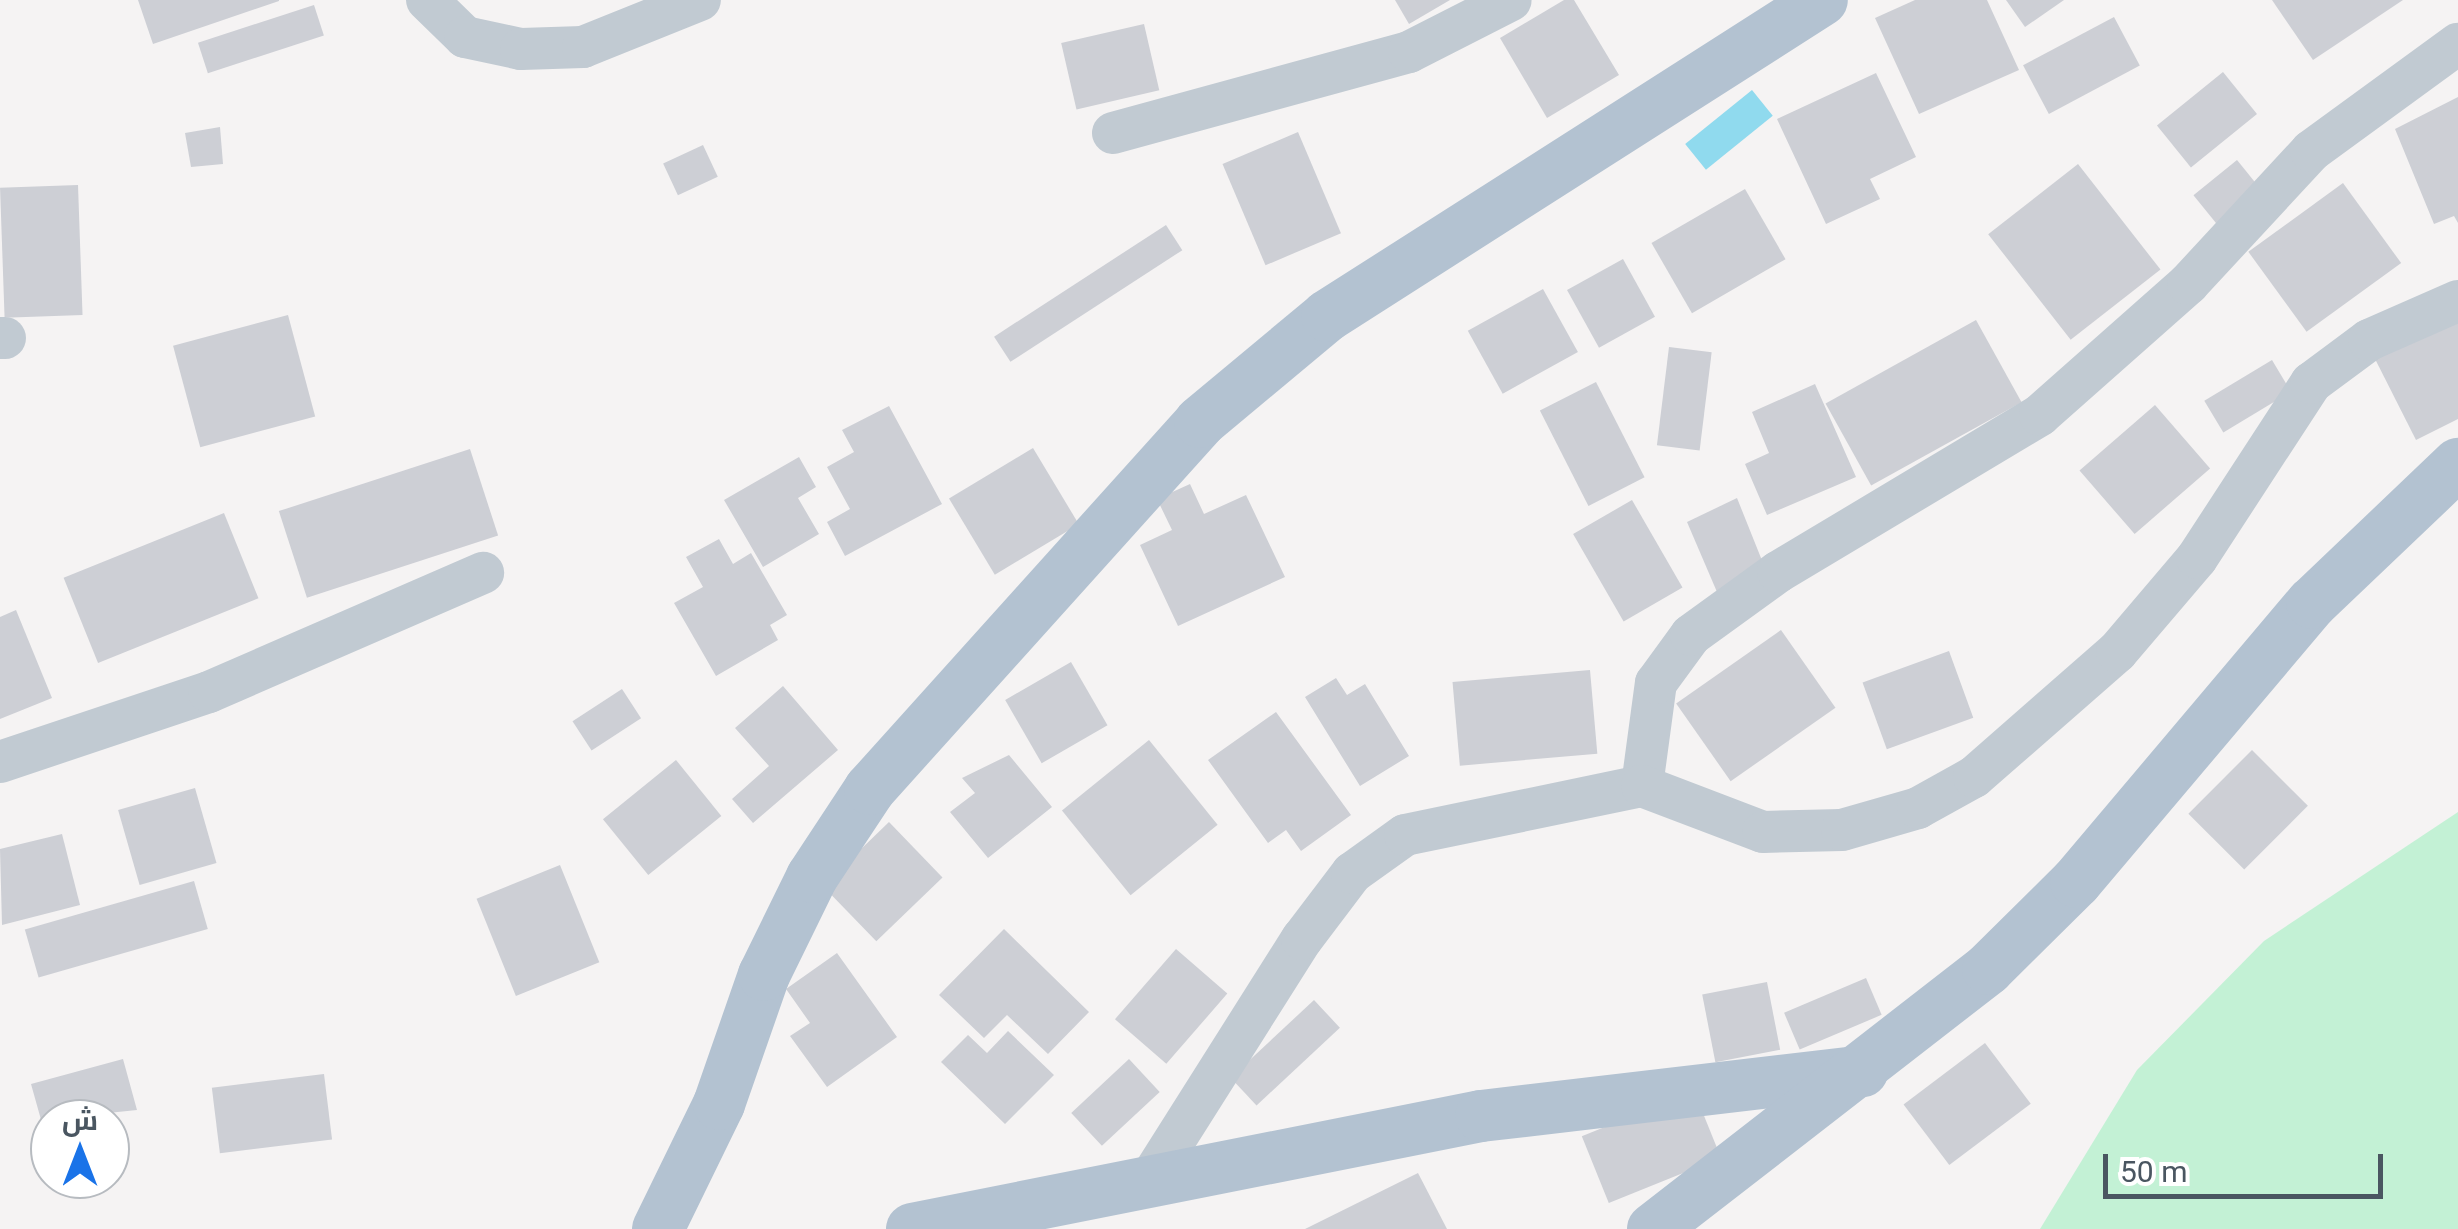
<!DOCTYPE html>
<meta charset="utf-8">
<style>
body{margin:0}
#map{position:relative;width:2458px;height:1229px;overflow:hidden;background:#f5f3f3;font-family:Roboto,Cairo,sans-serif}
div>[style]{position:absolute}
.green>*{inset:0;background:#c3f1d5}
.water>*{inset:0;background:#90daee;transform-origin:0 0}
.building>*{inset:0;background:#cdcfd5;transform-origin:0 0}
.minor>*{height:42px;margin:-21px;padding:0 21px;transform-origin:21px;border-radius:21px;background:#c1cad2}
.major>*{height:52px;margin:-26px;padding:0 26px;transform-origin:26px;border-radius:26px;background:#b3c2d1}
span{translate:-50% -50%;white-space:nowrap;text-align:center;line-height:1.15;-webkit-text-stroke:8px #fff;paint-order:stroke}
.north{position:absolute;left:30px;top:1099px;width:100px;height:100px;box-sizing:border-box;background:#fff;border:2px solid #b7bbc0;border-radius:50%;rotate:0deg;font-size:28px;font-weight:700;line-height:40px;text-align:center;color:#4a5661}
.north::after{content:'';display:block;margin:auto;width:35px;height:45px;background:#1a73e8;clip-path:polygon(50% 0,100% 100%,50% 72%,0 100%)}
.scale{position:absolute;left:2103px;top:1154px;width:280px;height:45px;box-sizing:border-box;border:5px solid #4a5661;border-top:0;padding-left:12px;font-size:30px;line-height:35px;white-space:nowrap;color:#4a5661;-webkit-text-stroke:8px #fff;paint-order:stroke}
</style>
<div id="map">
<div class="green">
<i style="clip-path:polygon(2458px 812px,2458px 1229px,2040px 1229px,2137px 1070px,2264px 941px)"></i>
</div>
<div class="water">
<i style="left:1752px;top:90px;width:33px;height:86px;rotate:51deg"></i>
</div>
<div class="building">
<i style="clip-path:polygon(138px 0,279px 0,279px 1px,153px 44px)"></i>
<i style="clip-path:polygon(1395px 0,1450px 0,1409px 24px)"></i>
<i style="clip-path:polygon(1564px 0,1574px 0,1619px 75px,1547px 118px,1500px 38px)"></i>
<i style="clip-path:polygon(1915px 0,1987px 0,2019px 70px,1919px 114px,1875px 18px)"></i>
<i style="clip-path:polygon(2006px 0,2064px 0,2025px 27px)"></i>
<i style="clip-path:polygon(2272px 0,2403px 0,2313px 60px)"></i>
<i style="left:314px;top:5px;width:32px;height:122px;rotate:72deg"></i>
<i style="left:2114px;top:17px;width:55px;height:103px;rotate:62deg"></i>
<i style="left:1144px;top:24px;width:68px;height:85px;rotate:77deg"></i>
<i style="left:2223px;top:72px;width:54px;height:85px;rotate:51deg"></i>
<i style="clip-path:polygon(1876px 73px,1916px 157px,1870px 179px,1880px 199px,1826px 224px,1777px 119px)"></i>
<i style="clip-path:polygon(2458px 97px,2458px 223px,2454px 216px,2434px 224px,2395px 129px)"></i>
<i style="clip-path:polygon(220px 127px,223px 164px,191px 167px,185px 133px)"></i>
<i style="left:1298px;top:132px;width:110px;height:82px;rotate:67deg"></i>
<i style="left:703px;top:145px;width:35px;height:44px;rotate:65deg"></i>
<i style="left:2237px;top:160px;width:38px;height:56px;rotate:51deg"></i>
<i style="left:2078px;top:164px;width:134px;height:114px;rotate:52deg"></i>
<i style="left:2343px;top:183px;width:99px;height:117px;rotate:54deg"></i>
<i style="left:78px;top:185px;width:130px;height:78px;rotate:88deg"></i>
<i style="left:1745px;top:189px;width:81px;height:108px;rotate:60deg"></i>
<i style="left:1166px;top:225px;width:30px;height:205px;rotate:57deg"></i>
<i style="left:1623px;top:259px;width:66px;height:64px;rotate:61deg"></i>
<i style="left:1543px;top:289px;width:72px;height:86px;rotate:61deg"></i>
<i style="left:288px;top:315px;width:105px;height:119px;rotate:75deg"></i>
<i style="clip-path:polygon(2458px 315px,2458px 419px,2416px 440px,2370px 349px)"></i>
<i style="left:1976px;top:320px;width:94px;height:172px;rotate:61deg"></i>
<i style="left:1669px;top:347px;width:43px;height:99px;rotate:7deg"></i>
<i style="left:2272px;top:360px;width:37px;height:79px;rotate:59deg"></i>
<i style="left:1596px;top:382px;width:107px;height:63px;rotate:63deg"></i>
<i style="clip-path:polygon(1815px 384px,1856px 477px,1767px 515px,1745px 464px,1769px 453px,1752px 412px)"></i>
<i style="left:2155px;top:405px;width:84px;height:100px;rotate:49deg"></i>
<i style="clip-path:polygon(889px 406px,942px 504px,845px 556px,827px 522px,850px 509px,827px 467px,854px 452px,842px 430px)"></i>
<i style="left:1033px;top:448px;width:89px;height:98px;rotate:59deg"></i>
<i style="left:470px;top:449px;width:91px;height:201px;rotate:72deg"></i>
<i style="clip-path:polygon(799px 457px,816px 487px,798px 498px,819px 534px,763px 567px,724px 500px)"></i>
<i style="clip-path:polygon(1190px 484px,1204px 514px,1246px 495px,1285px 577px,1178px 626px,1140px 545px,1172px 530px,1157px 499px)"></i>
<i style="clip-path:polygon(1737px 498px,1763px 563px,1717px 592px,1687px 522px)"></i>
<i style="left:1632px;top:500px;width:101px;height:68px;rotate:60deg"></i>
<i style="left:224px;top:513px;width:92px;height:173px;rotate:68deg"></i>
<i style="clip-path:polygon(719px 539px,733px 564px,751px 553px,787px 615px,770px 625px,778px 640px,716px 676px,674px 603px,703px 587px,686px 557px)"></i>
<i style="clip-path:polygon(16px 610px,52px 698px,0 719px,0 617px)"></i>
<i style="left:1781px;top:630px;width:95px;height:128px;rotate:55deg"></i>
<i style="left:1949px;top:651px;width:71px;height:92px;rotate:70deg"></i>
<i style="left:1071px;top:662px;width:73px;height:76px;rotate:60deg"></i>
<i style="left:1590px;top:670px;width:84px;height:138px;rotate:85deg"></i>
<i style="clip-path:polygon(1336px 678px,1347px 695px,1365px 684px,1409px 756px,1360px 786px,1305px 697px)"></i>
<i style="clip-path:polygon(783px 686px,838px 750px,753px 823px,732px 799px,769px 766px,735px 728px)"></i>
<i style="left:622px;top:689px;width:35px;height:59px;rotate:57deg"></i>
<i style="clip-path:polygon(1276px 712px,1351px 815px,1301px 851px,1286px 830px,1268px 843px,1208px 760px)"></i>
<i style="left:1149px;top:740px;width:109px;height:112px;rotate:51deg"></i>
<i style="left:2252px;top:750px;width:79px;height:90px;rotate:45deg"></i>
<i style="clip-path:polygon(1009px 755px,1052px 807px,988px 858px,950px 812px,975px 793px,962px 778px)"></i>
<i style="left:676px;top:760px;width:72px;height:94px;rotate:51deg"></i>
<i style="left:195px;top:788px;width:78px;height:80px;rotate:74deg"></i>
<i style="left:889px;top:822px;width:77px;height:92px;rotate:46deg"></i>
<i style="clip-path:polygon(62px 834px,80px 905px,2px 925px,0 849px)"></i>
<i style="left:560px;top:865px;width:105px;height:90px;rotate:68deg"></i>
<i style="left:194px;top:881px;width:50px;height:176px;rotate:74deg"></i>
<i style="clip-path:polygon(1004px 929px,1089px 1012px,1048px 1054px,1007px 1015px,984px 1038px,939px 995px)"></i>
<i style="left:1176px;top:949px;width:68px;height:93px;rotate:41deg"></i>
<i style="clip-path:polygon(837px 953px,897px 1037px,827px 1087px,790px 1036px,810px 1023px,786px 989px)"></i>
<i style="left:1866px;top:978px;width:40px;height:89px;rotate:67deg"></i>
<i style="left:1767px;top:982px;width:69px;height:66px;rotate:79deg"></i>
<i style="left:1314px;top:1000px;width:38px;height:114px;rotate:47deg"></i>
<i style="clip-path:polygon(1008px 1031px,1054px 1075px,1005px 1124px,941px 1062px,968px 1035px,987px 1053px)"></i>
<i style="left:1985px;top:1043px;width:76px;height:102px;rotate:53deg"></i>
<i style="clip-path:polygon(123px 1059px,137px 1110px,50px 1119px,45px 1134px,31px 1084px)"></i>
<i style="left:1129px;top:1059px;width:45px;height:79px;rotate:47deg"></i>
<i style="left:324px;top:1074px;width:66px;height:113px;rotate:83deg"></i>
<i style="left:1694px;top:1091px;width:72px;height:121px;rotate:68deg"></i>
<i style="clip-path:polygon(1418px 1173px,1447px 1229px,1305px 1229px)"></i>
</div>
<div class="minor">
<i style="left:427px;top:0;width:53px;rotate:44.2deg"></i>
<i style="left:465px;top:37px;width:57px;rotate:12.1deg"></i>
<i style="left:521px;top:49px;width:62px;rotate:-1.8deg"></i>
<i style="left:583px;top:47px;width:126px;rotate:-21.9deg"></i>
<i style="left:1113px;top:133px;width:307px;rotate:-15.3deg"></i>
<i style="left:1409px;top:52px;width:114px;rotate:-27deg"></i>
<i style="left:0;top:338px;width:5px"></i>
<i style="left:0;top:762px;width:220px;rotate:-18.5deg"></i>
<i style="left:209px;top:692px;width:299px;rotate:-23.5deg"></i>
<i style="left:1642px;top:786px;width:104px;rotate:-82.3deg"></i>
<i style="left:1656px;top:683px;width:59px;rotate:-53.9deg"></i>
<i style="left:1691px;top:635px;width:107px;rotate:-35.9deg"></i>
<i style="left:1778px;top:572px;width:305px;rotate:-30.9deg"></i>
<i style="left:2040px;top:415px;width:198px;rotate:-41.5deg"></i>
<i style="left:2188px;top:284px;width:181px;rotate:-47.2deg"></i>
<i style="left:2311px;top:151px;width:182px;rotate:-36.1deg"></i>
<i style="left:1145px;top:1187px;width:294px;rotate:-57.7deg"></i>
<i style="left:1302px;top:939px;width:83px;rotate:-52.9deg"></i>
<i style="left:1352px;top:873px;width:65px;rotate:-35.6deg"></i>
<i style="left:1405px;top:835px;width:242px;rotate:-11.7deg"></i>
<i style="left:1642px;top:786px;width:129px;rotate:20.8deg"></i>
<i style="left:1763px;top:832px;width:79px;rotate:-1.5deg"></i>
<i style="left:1842px;top:830px;width:79px;rotate:-16.1deg"></i>
<i style="left:1918px;top:808px;width:64px;rotate:-29deg"></i>
<i style="left:1974px;top:777px;width:190px;rotate:-41.2deg"></i>
<i style="left:2117px;top:652px;width:123px;rotate:-49.6deg"></i>
<i style="left:2197px;top:558px;width:209px;rotate:-56.9deg"></i>
<i style="left:2311px;top:383px;width:72px;rotate:-36.6deg"></i>
<i style="left:2369px;top:340px;width:97px;rotate:-23.7deg"></i>
</div>
<div class="major">
<i style="left:658px;top:1229px;width:139px;rotate:-64deg"></i>
<i style="left:719px;top:1104px;width:137px;rotate:-70.8deg"></i>
<i style="left:764px;top:975px;width:109px;rotate:-63.9deg"></i>
<i style="left:812px;top:877px;width:105px;rotate:-56.6deg"></i>
<i style="left:870px;top:789px;width:494px;rotate:-48deg"></i>
<i style="left:1200px;top:422px;width:165px;rotate:-39.8deg"></i>
<i style="left:1327px;top:316px;width:587px;rotate:-32.55deg"></i>
<i style="left:912px;top:1229px;width:580px;rotate:-11.23deg"></i>
<i style="left:1481px;top:1116px;width:384px;rotate:-6.7deg"></i>
<i style="left:1653px;top:1229px;width:424px;rotate:-37.8deg"></i>
<i style="left:1988px;top:969px;width:124px;rotate:-44.7deg"></i>
<i style="left:2076px;top:882px;width:365px;rotate:-49.8deg"></i>
<i style="left:2312px;top:603px;width:202px;rotate:-43.6deg"></i>
</div>
<div class="north">ش</div>
<div class="scale">50 m</div>
</div>
